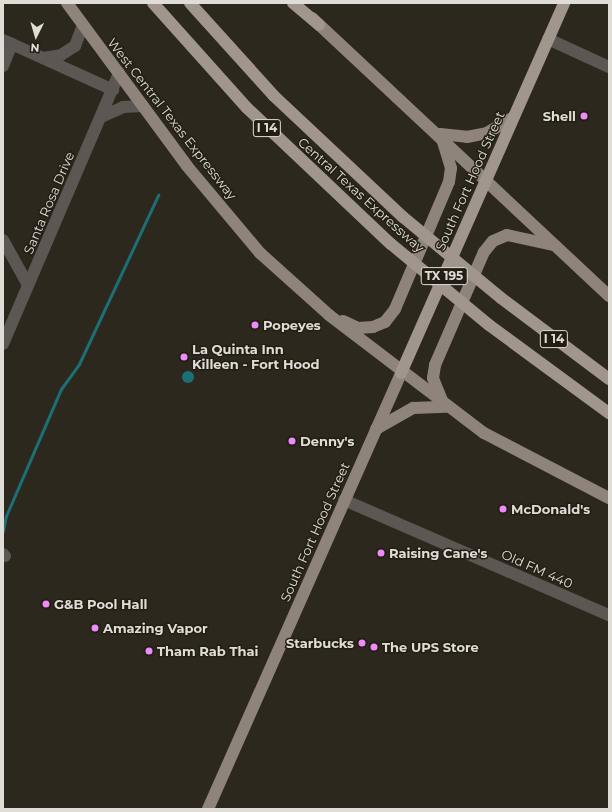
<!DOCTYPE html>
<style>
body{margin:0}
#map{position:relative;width:612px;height:812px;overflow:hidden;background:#2d281e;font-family:Montserrat,sans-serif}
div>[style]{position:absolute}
.water>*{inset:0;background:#1c6f75}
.round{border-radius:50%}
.stream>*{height:3px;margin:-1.5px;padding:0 1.5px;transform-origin:1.5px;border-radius:1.5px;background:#1c6f75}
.minor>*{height:12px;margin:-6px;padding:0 6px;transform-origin:6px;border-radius:6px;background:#5c5753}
.major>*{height:12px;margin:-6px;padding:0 6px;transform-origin:6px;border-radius:6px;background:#8e847c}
.highway>*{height:12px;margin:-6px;padding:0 6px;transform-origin:6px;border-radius:6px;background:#a1968d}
.highway-bridge>*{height:12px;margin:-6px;padding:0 6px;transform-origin:6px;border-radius:6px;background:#a1968d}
.dots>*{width:11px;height:11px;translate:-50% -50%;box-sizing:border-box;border:2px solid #231e15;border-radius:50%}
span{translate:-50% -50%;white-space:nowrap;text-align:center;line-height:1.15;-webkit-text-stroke:3px #231e15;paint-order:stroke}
.shield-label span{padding:1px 3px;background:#231e15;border:1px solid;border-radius:3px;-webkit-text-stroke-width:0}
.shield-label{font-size:12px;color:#e0ddd6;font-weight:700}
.poi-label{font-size:13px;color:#e0ddd6;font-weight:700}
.right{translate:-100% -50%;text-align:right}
.left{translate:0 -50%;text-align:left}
.street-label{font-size:13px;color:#e0ddd6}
.frame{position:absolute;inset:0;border:4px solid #e0ddd6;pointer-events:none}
.north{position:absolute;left:16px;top:16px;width:40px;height:40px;-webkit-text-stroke:3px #231e15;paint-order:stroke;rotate:185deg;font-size:11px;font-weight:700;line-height:16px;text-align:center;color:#e0ddd6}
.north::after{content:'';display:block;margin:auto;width:14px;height:18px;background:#e0ddd6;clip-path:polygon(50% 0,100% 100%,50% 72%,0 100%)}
</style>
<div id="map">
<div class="water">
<i class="round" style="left:182px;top:371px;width:12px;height:12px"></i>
</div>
<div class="stream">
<i style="left:3px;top:531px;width:15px;rotate:-79deg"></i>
<i style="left:6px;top:516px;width:138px;rotate:-66.6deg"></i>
<i style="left:61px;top:389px;width:31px;rotate:-54deg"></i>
<i style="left:79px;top:364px;width:187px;rotate:-64.9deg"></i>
</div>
<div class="minor">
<i style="left:548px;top:39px;width:67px;rotate:24.7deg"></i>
<i style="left:3px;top:40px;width:121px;rotate:24.4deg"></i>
<i style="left:43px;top:58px;width:18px;rotate:-9deg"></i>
<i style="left:61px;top:55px;width:17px;rotate:-33deg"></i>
<i style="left:75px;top:46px;width:22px;rotate:-69deg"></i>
<i style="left:3px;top:66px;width:24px;rotate:-68deg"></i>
<i style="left:101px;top:117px;width:24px;rotate:-24deg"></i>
<i style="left:123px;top:107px;width:20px;rotate:-3deg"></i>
<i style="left:3px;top:240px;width:51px;rotate:60.9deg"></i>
<i style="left:3px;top:344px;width:295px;rotate:-66.8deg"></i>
<i style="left:344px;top:500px;width:289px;rotate:23.5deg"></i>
<i style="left:3px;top:554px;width:3px;rotate:45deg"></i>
</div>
<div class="major">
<i style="left:67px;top:3px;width:202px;rotate:53.6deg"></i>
<i style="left:187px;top:166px;width:114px;rotate:50deg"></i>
<i style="left:260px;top:253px;width:93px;rotate:41.9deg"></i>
<i style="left:329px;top:315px;width:195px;rotate:37.3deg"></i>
<i style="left:484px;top:433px;width:141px;rotate:27.5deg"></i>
<i style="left:312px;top:18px;width:407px;rotate:43.1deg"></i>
<i style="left:440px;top:134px;width:27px;rotate:6deg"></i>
<i style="left:467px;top:137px;width:20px;rotate:-11deg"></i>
<i style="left:487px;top:133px;width:31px;rotate:-31deg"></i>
<i style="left:343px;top:321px;width:17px;rotate:25deg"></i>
<i style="left:358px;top:328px;width:15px;rotate:-4deg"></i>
<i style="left:373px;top:327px;width:13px;rotate:-23deg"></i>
<i style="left:385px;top:322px;width:16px;rotate:-52deg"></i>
<i style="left:395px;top:309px;width:138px;rotate:-67deg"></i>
<i style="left:449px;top:182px;width:14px;rotate:-82deg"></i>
<i style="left:451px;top:168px;width:28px;rotate:-107deg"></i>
<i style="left:443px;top:403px;width:27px;rotate:-112deg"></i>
<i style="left:433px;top:378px;width:13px;rotate:-81deg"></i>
<i style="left:435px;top:365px;width:123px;rotate:-66.6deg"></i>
<i style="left:484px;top:252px;width:14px;rotate:-51deg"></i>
<i style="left:493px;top:241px;width:15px;rotate:-23deg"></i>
<i style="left:507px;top:235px;width:47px;rotate:12.3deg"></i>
<i style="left:376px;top:429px;width:43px;rotate:-29.6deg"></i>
<i style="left:413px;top:408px;width:33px;rotate:-2deg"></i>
<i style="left:208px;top:809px;width:477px;rotate:-66.1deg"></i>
</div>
<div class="highway">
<i style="left:153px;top:3px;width:141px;rotate:48.2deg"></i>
<i style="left:247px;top:108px;width:198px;rotate:43.4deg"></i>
<i style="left:190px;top:3px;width:125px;rotate:47.9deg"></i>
<i style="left:274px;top:96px;width:177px;rotate:43.2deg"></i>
<i style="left:293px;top:3px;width:34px;rotate:40deg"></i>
<i style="left:501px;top:298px;width:135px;rotate:36.9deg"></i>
<i style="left:489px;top:325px;width:149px;rotate:36.3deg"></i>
<i style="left:401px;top:373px;width:404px;rotate:-66.2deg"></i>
</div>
<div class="highway-bridge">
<i style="left:403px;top:217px;width:127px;rotate:39.6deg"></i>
<i style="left:391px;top:244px;width:127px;rotate:39.6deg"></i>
</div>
<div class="dots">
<i style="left:584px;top:116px;background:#ed8cf9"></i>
<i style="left:255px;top:325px;background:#ed8cf9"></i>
<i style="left:184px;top:357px;background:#ed8cf9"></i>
<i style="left:292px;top:441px;background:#ed8cf9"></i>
<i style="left:503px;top:509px;background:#ed8cf9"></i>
<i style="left:381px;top:553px;background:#ed8cf9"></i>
<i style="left:46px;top:604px;background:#ed8cf9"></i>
<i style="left:95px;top:628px;background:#ed8cf9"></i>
<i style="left:362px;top:643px;background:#ed8cf9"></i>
<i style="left:374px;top:647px;background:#ed8cf9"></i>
<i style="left:149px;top:651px;background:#ed8cf9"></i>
</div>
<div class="shield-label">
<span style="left:267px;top:128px">I 14</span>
<span style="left:444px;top:276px">TX 195</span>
<span style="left:554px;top:339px">I 14</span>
</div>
<div class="poi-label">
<span class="right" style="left:576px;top:116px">Shell</span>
<span class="left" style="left:263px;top:325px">Popeyes</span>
<span class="left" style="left:192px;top:357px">La Quinta Inn<br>Killeen - Fort Hood</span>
<span class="left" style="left:300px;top:441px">Denny's</span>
<span class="left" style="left:511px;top:509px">McDonald's</span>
<span class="left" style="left:389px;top:553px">Raising Cane's</span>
<span class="left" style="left:54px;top:604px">G&amp;B Pool Hall</span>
<span class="left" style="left:103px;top:628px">Amazing Vapor</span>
<span class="right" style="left:354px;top:643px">Starbucks</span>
<span class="left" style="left:382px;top:647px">The UPS Store</span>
<span class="left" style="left:157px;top:651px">Tham Rab Thai</span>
</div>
<div class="street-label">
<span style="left:172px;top:119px;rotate:52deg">West Central Texas Expressway</span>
<span style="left:470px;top:181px;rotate:-66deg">South Fort Hood Street</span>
<span style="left:361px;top:195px;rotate:42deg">Central Texas Expressway</span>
<span style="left:49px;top:203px;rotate:-67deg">Santa Rosa Drive</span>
<span style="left:315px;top:532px;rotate:-66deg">South Fort Hood Street</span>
<span style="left:537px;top:569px;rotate:24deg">Old FM 440</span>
</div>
<div class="frame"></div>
<div class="north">N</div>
</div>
